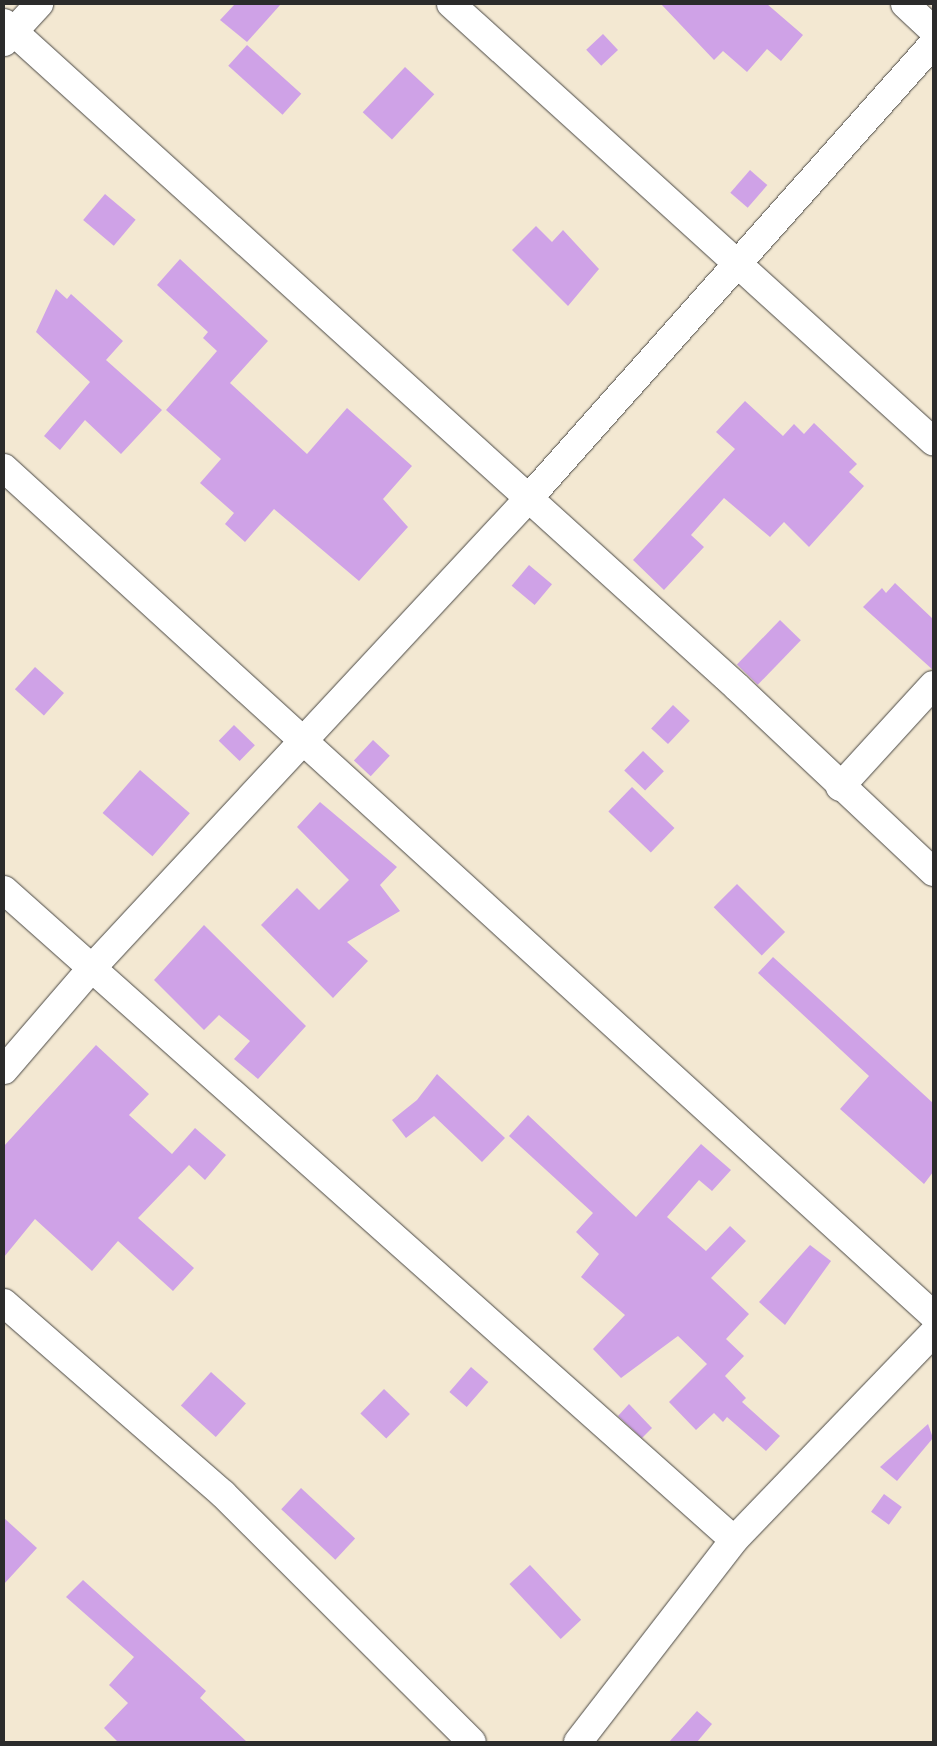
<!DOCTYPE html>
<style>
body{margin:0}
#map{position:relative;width:937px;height:1746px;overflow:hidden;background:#f3e8d2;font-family:"Indie Flower",sans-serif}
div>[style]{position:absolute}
.building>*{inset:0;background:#cfa2e7;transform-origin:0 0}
.roads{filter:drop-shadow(0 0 1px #494744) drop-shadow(0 0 1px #494744)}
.street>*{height:28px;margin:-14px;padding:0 14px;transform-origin:14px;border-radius:14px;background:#fff}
span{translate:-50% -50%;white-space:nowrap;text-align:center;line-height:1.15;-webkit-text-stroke:4px #fff;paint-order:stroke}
.frame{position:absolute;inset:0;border:5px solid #2b2b2b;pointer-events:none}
</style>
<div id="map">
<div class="building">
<i style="clip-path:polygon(235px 4px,281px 4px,247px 42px,220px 20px)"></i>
<i style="clip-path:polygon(661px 4px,767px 4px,803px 35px,781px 61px,767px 49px,747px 72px,723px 51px,714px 60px)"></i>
<i style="left:603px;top:34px;width:22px;height:23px;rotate:47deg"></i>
<i style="left:247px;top:45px;width:73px;height:28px;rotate:42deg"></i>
<i style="left:405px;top:67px;width:40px;height:62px;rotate:43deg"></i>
<i style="left:750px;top:170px;width:23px;height:30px;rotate:41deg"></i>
<i style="left:105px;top:194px;width:40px;height:34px;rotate:40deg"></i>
<i style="clip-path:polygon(536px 226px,552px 242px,563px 230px,599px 269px,568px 306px,512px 250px)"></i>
<i style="clip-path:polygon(180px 259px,268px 341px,230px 383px,307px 454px,347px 408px,412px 466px,383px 499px,408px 527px,359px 581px,274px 509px,245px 542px,225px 524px,234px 513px,200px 483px,221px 459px,166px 410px,217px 351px,203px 338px,208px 332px,157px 285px)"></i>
<i style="clip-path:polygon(56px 289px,67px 299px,71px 294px,123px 341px,106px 360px,162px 410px,121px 454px,85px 420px,60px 450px,44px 436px,90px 382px,36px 332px)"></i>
<i style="clip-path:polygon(745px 401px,783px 436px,794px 424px,804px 434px,814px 423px,857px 464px,849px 472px,864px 486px,809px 547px,784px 522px,770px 537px,724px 498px,691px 535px,704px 547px,664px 590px,633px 560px,735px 449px,716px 432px)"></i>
<i style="left:529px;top:565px;width:30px;height:27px;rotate:40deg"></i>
<i style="clip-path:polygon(895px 583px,933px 619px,933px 670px,863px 607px,882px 588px,886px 593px)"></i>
<i style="left:780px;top:620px;width:29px;height:62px;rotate:44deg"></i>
<i style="left:35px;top:667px;width:39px;height:30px;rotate:42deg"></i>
<i style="left:673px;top:705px;width:23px;height:32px;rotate:43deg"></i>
<i style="left:234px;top:725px;width:29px;height:22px;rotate:44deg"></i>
<i style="left:373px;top:740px;width:23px;height:28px;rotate:43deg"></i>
<i style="left:643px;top:751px;width:29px;height:27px;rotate:44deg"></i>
<i style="left:140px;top:770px;width:66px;height:57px;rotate:41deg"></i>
<i style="left:632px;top:787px;width:59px;height:34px;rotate:44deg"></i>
<i style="clip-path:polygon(320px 802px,397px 867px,380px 885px,400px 911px,347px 942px,368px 961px,333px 998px,261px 925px,297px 888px,319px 910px,349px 880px,297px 827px)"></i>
<i style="left:737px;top:884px;width:68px;height:33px;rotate:45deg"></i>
<i style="clip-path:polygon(204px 925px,306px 1026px,258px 1079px,234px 1059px,250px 1041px,219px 1015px,204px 1030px,154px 980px)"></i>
<i style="clip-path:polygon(773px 957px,933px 1103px,933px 1172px,924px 1184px,840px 1109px,869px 1076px,758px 973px)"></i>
<i style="clip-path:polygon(96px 1045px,149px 1094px,129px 1115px,172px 1154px,195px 1128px,226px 1155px,205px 1180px,189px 1165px,138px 1218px,194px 1268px,173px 1291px,118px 1241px,92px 1271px,35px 1219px,4px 1257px,4px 1146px)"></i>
<i style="clip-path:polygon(437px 1074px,505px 1138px,482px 1162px,434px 1116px,406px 1138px,392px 1120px,417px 1100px)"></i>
<i style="clip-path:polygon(528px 1115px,636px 1217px,701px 1144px,731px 1170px,712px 1191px,699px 1180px,667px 1217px,706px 1251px,730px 1226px,746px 1241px,711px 1278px,749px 1314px,726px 1339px,744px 1356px,725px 1376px,746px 1398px,742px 1402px,780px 1436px,766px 1451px,727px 1417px,723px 1422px,714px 1413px,696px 1430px,669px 1402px,707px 1364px,678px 1336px,621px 1378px,593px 1349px,625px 1315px,581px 1277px,599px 1254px,576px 1232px,593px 1213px,509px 1136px)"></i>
<i style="clip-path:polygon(810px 1245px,831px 1261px,785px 1325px,759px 1302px)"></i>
<i style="left:471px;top:1367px;width:23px;height:33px;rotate:41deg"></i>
<i style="left:211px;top:1372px;width:47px;height:45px;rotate:42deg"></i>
<i style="left:384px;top:1389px;width:36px;height:34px;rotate:44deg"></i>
<i style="clip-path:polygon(629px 1404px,652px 1428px,642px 1438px,618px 1416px)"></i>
<i style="clip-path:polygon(928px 1424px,933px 1438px,897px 1481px,880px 1467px)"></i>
<i style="left:301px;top:1488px;width:74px;height:29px;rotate:43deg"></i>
<i style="left:884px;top:1494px;width:22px;height:22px;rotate:36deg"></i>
<i style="clip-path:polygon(4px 1518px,37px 1548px,4px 1584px)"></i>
<i style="left:530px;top:1565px;width:75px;height:28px;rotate:47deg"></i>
<i style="clip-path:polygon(83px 1580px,206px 1691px,200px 1698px,247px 1742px,118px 1742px,104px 1728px,128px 1703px,109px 1685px,134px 1657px,66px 1597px)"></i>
<i style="clip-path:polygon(697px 1711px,712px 1724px,697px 1742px,669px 1742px)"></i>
</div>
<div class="roads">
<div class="street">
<i style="left:451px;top:4px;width:651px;rotate:42.2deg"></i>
<i style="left:905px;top:4px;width:38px;rotate:43deg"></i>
<i style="left:4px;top:23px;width:989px;rotate:42.17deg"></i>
<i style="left:737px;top:687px;width:270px;rotate:43.3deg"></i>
<i style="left:4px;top:42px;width:52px;rotate:-47.4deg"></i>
<i style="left:4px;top:468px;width:1257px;rotate:42.36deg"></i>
<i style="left:840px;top:787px;width:138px;rotate:-47.6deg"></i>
<i style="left:4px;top:890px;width:977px;rotate:41.68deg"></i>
<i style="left:4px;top:1070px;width:133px;rotate:-49.3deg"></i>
<i style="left:91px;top:969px;width:642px;rotate:-47.08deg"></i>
<i style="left:528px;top:499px;width:609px;rotate:-48.33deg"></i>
<i style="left:4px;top:1303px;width:291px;rotate:41.1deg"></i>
<i style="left:223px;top:1494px;width:351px;rotate:44.9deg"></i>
<i style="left:578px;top:1742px;width:255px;rotate:-52.3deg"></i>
<i style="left:734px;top:1540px;width:287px;rotate:-46.1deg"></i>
</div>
</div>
<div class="frame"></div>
</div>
